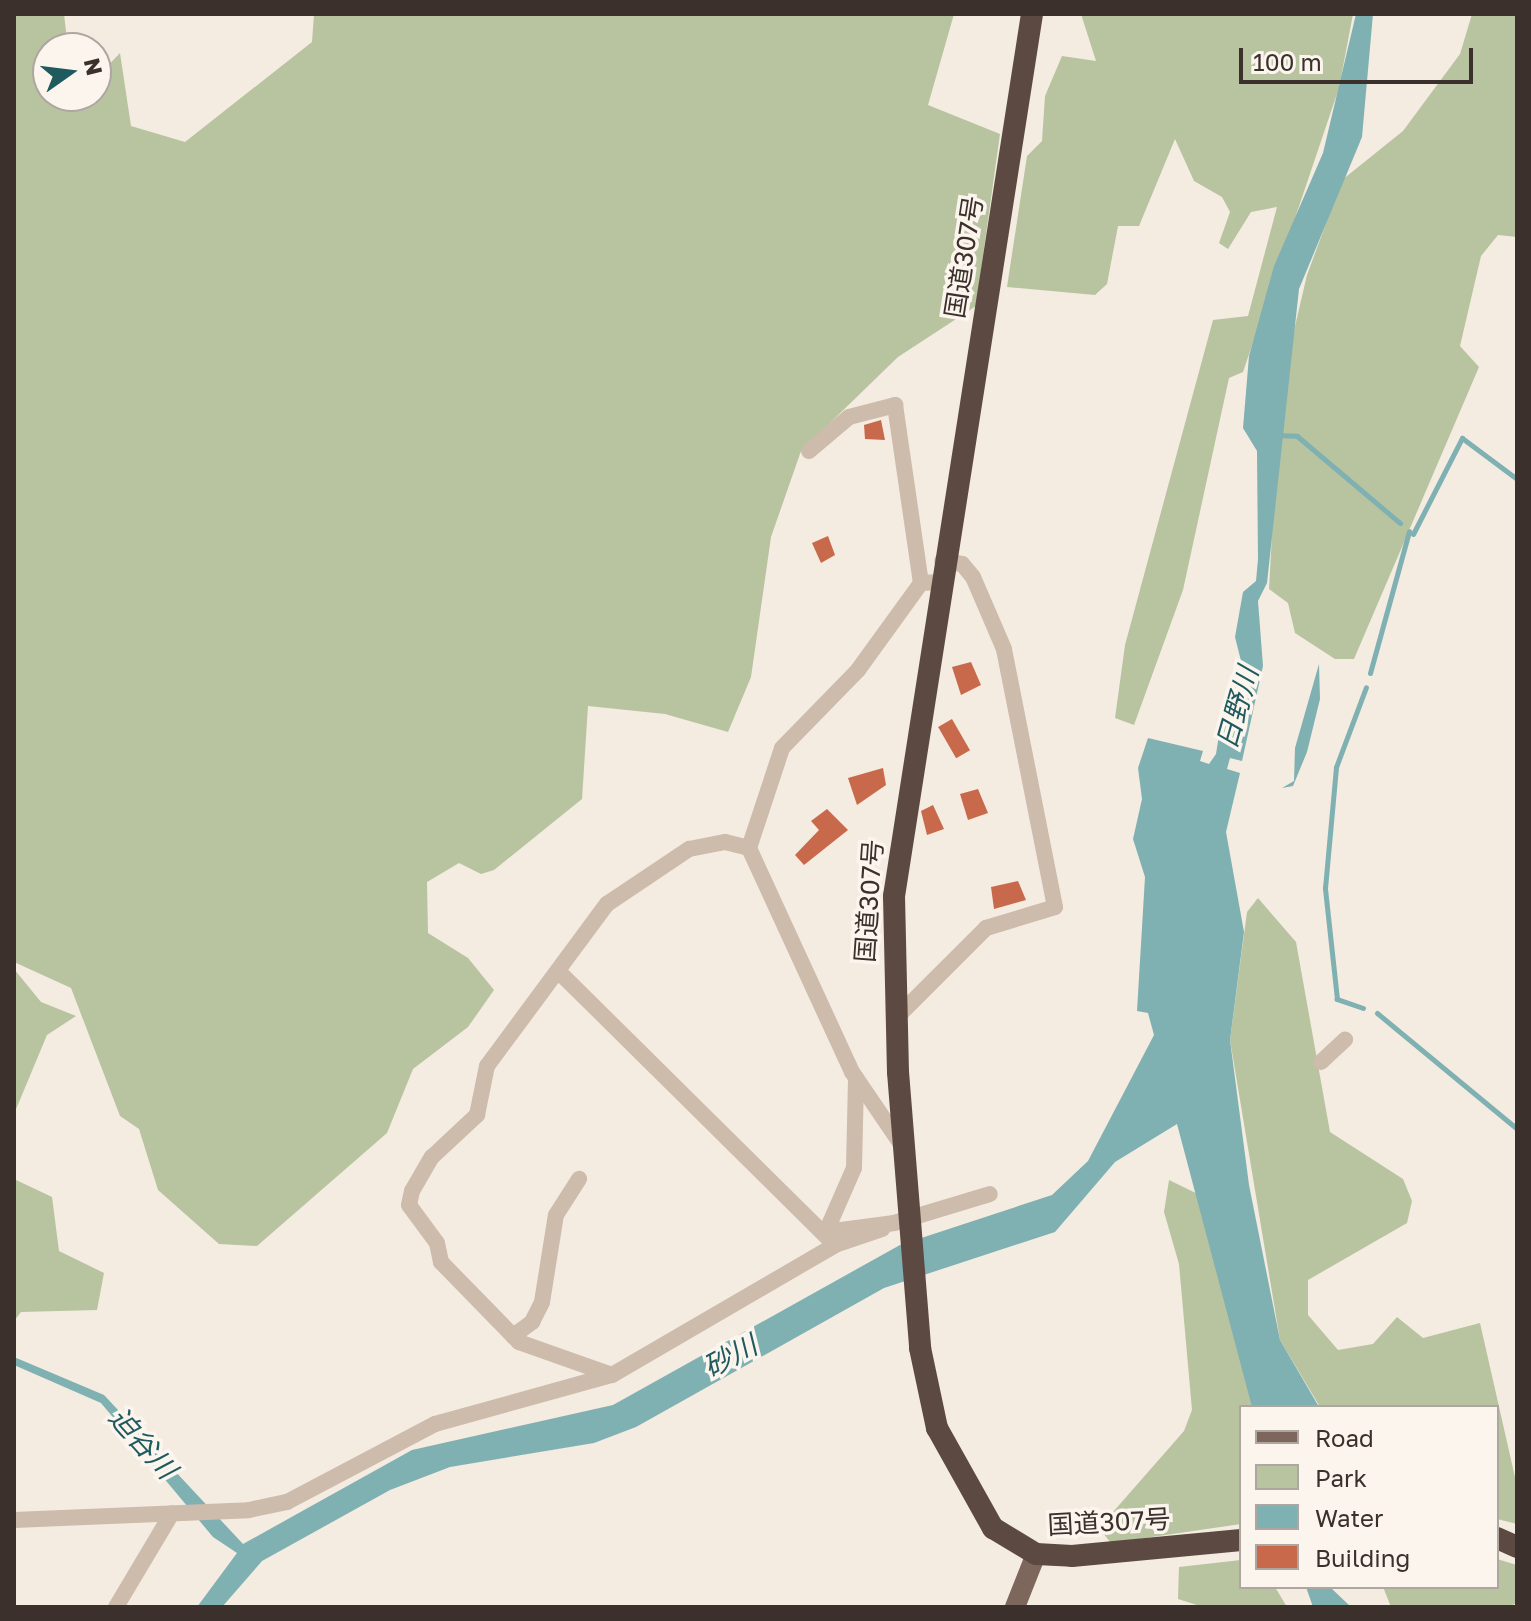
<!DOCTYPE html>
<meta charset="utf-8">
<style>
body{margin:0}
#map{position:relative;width:1531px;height:1621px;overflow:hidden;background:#f4ebe1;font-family:"Golos Text","Noto Sans JP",sans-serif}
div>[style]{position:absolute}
.green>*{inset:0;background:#b8c4a0}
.water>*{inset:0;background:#7fb0b2}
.stream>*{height:5px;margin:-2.5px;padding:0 2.5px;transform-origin:2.5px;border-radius:2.5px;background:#7fb0b2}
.building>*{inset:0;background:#c8694b;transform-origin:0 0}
.minor>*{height:16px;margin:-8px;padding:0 8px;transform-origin:8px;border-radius:8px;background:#cdbbac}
.major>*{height:20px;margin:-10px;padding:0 10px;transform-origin:10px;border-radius:10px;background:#7d675c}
.highway>*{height:22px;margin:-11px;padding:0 11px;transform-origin:11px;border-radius:11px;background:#5c4a42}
span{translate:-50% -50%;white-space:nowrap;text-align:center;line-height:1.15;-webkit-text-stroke:7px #fbf5ee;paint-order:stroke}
.street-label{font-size:26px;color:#3b302b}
.water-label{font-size:28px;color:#1f5a5e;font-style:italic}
.frame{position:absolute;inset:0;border:16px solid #3b302b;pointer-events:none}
.legend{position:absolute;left:1239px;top:1405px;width:260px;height:184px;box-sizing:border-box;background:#fbf5ee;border:2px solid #aea6a0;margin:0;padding:10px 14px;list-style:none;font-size:24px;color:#3b302b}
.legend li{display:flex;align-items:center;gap:16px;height:40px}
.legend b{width:40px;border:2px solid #aea6a0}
.north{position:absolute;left:32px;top:32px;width:80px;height:80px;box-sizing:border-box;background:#fbf5ee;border:2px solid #aea6a0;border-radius:50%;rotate:76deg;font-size:22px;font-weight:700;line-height:32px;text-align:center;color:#3b302b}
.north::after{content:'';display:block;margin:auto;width:28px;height:36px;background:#1f5a5e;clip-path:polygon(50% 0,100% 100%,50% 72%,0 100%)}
.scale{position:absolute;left:1239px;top:48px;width:234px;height:36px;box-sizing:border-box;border:4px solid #3b302b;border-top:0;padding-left:10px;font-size:24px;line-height:28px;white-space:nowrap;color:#3b302b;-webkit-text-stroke:6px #fbf5ee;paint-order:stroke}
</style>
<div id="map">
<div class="green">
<i style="clip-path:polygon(14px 14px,64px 14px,68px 48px,48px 48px,48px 96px,96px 96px,96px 78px,120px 53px,131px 126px,185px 142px,312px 42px,314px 14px,954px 14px,928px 105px,1000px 134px,976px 306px,898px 357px,801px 451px,771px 537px,751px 677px,728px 732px,665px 714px,588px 706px,582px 799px,494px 870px,481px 874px,459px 863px,427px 882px,428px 933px,468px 958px,494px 990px,468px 1027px,413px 1069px,387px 1133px,257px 1246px,219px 1244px,158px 1190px,139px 1129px,120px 1116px,71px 988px,14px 962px)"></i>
<i style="clip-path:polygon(1081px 14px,1353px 14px,1339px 88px,1243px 372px,1229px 378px,1183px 590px,1134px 725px,1115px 718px,1125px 645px,1213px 320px,1248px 316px,1277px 207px,1251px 212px,1228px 249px,1219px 243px,1230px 212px,1222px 197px,1194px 181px,1175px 139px,1139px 226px,1118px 226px,1107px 284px,1095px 295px,1007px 287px,1027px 156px,1042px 141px,1045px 96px,1062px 56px,1096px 61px)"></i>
<i style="clip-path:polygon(1472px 14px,1517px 14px,1517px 237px,1498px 235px,1481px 256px,1460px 346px,1479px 367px,1354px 659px,1335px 659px,1295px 633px,1288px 603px,1269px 589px,1280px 390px,1307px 275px,1342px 180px,1403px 131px,1460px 54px)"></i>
<i style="clip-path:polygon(1258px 898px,1296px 942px,1330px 1132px,1403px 1179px,1412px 1201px,1407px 1223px,1308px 1280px,1308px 1315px,1338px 1350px,1373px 1344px,1397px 1317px,1423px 1338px,1480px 1323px,1517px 1486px,1517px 1524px,1497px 1519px,1497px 1407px,1320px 1407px,1280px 1340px,1230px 1040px,1247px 912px)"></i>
<i style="clip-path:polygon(14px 969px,41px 1002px,76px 1016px,47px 1035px,14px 1114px)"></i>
<i style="clip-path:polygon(14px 1179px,52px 1197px,59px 1251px,104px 1273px,97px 1310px,21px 1312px,14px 1321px)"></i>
<i style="clip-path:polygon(1169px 1180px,1206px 1198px,1266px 1407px,1241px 1407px,1241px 1524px,1111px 1543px,1099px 1528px,1184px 1431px,1192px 1410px,1179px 1264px,1164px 1212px)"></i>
<i style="clip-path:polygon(1497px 1559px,1517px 1565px,1517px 1603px,1508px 1607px,1391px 1607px,1383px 1587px,1497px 1587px)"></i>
<i style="clip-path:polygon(1241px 1560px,1241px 1587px,1275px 1587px,1287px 1607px,1203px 1607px,1178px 1599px,1179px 1567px)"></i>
</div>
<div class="water">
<i style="clip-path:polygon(1356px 14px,1373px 14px,1362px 137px,1299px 289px,1267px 583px,1258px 601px,1263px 666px,1242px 761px,1230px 758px,1227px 769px,1240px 773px,1226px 832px,1244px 932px,1230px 1040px,1249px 1185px,1280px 1340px,1319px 1407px,1252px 1407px,1177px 1124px,1115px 1162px,1055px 1232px,884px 1288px,636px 1427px,594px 1443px,450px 1467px,390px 1490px,262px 1561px,222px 1607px,197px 1607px,237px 1553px,213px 1537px,101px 1403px,14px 1365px,14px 1357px,104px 1395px,243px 1544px,412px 1450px,613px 1405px,900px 1245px,1052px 1195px,1088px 1161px,1154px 1035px,1148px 1013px,1137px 1011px,1145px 877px,1133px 839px,1142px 799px,1138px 768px,1148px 738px,1203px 751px,1200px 761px,1209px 764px,1216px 754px,1225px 697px,1241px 661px,1235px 637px,1243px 592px,1256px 581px,1258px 559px,1257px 451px,1243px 428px,1249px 356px,1274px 266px,1323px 153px)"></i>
<i style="clip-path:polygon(1319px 664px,1320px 699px,1307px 752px,1293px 786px,1282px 788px,1294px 781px,1295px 748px)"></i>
<i style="clip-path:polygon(1306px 1587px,1330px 1587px,1351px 1607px,1313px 1607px)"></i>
</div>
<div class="stream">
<i style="left:1274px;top:435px;width:23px;rotate:2deg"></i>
<i style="left:1297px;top:436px;width:135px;rotate:40.2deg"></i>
<i style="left:1413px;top:534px;width:108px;rotate:-63deg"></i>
<i style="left:1462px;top:438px;width:69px;rotate:36.7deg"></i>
<i style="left:1370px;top:673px;width:147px;rotate:-74.6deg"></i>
<i style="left:1363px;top:1008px;width:28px;rotate:-161deg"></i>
<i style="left:1337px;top:999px;width:112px;rotate:-96.2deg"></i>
<i style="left:1325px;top:888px;width:121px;rotate:-84.8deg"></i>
<i style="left:1336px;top:767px;width:85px;rotate:-69.4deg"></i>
<i style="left:1377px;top:1013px;width:182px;rotate:39.6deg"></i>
</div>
<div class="building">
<i style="clip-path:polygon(881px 420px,885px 440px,865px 439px,864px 425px)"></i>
<i style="clip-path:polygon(828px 536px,835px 555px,821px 563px,812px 543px)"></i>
<i style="clip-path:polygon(971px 662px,981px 685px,961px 695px,952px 667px)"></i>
<i style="left:952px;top:719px;width:36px;height:16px;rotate:60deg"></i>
<i style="clip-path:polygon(883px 768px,886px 785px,857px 805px,848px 778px)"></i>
<i style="clip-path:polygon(978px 789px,988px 813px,968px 820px,960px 794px)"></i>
<i style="clip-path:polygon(933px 805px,944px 829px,927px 835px,921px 811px)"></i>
<i style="clip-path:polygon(827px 809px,848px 830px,804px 865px,795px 855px,819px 830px,811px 821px)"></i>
<i style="clip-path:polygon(1018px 881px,1026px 900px,994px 909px,991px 887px)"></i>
</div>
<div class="minor">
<i style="left:809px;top:451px;width:52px;rotate:-40.4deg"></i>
<i style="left:849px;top:417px;width:48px;rotate:-14.6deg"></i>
<i style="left:895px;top:405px;width:180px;rotate:81.7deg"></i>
<i style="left:895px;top:1019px;width:129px;rotate:-45deg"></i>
<i style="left:986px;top:928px;width:72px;rotate:-16.9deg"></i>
<i style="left:1055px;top:907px;width:263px;rotate:-101.2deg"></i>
<i style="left:1004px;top:649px;width:78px;rotate:-113.3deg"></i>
<i style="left:973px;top:577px;width:17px;rotate:-130deg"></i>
<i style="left:962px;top:564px;width:20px;rotate:-171deg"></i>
<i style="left:1321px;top:1062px;width:33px;rotate:-43deg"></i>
<i style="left:903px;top:1147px;width:91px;rotate:-124.2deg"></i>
<i style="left:852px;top:1072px;width:247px;rotate:-114.7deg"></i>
<i style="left:749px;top:848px;width:105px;rotate:-71.7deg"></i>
<i style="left:782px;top:748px;width:109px;rotate:-45.7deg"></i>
<i style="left:858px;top:670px;width:107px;rotate:-54.1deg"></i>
<i style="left:921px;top:583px;width:18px;rotate:-3deg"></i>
<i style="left:826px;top:1232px;width:69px;rotate:-7.5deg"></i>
<i style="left:894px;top:1223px;width:100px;rotate:-16.8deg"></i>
<i style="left:826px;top:1232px;width:70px;rotate:-66.4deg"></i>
<i style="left:854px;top:1168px;width:90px;rotate:-88.7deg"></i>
<i style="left:835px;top:1245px;width:50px;rotate:-18.8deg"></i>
<i style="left:513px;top:1336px;width:24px;rotate:-36deg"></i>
<i style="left:532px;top:1322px;width:22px;rotate:-63deg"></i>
<i style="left:542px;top:1302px;width:88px;rotate:-80.9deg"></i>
<i style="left:556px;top:1215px;width:43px;rotate:-57.4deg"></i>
<i style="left:612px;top:1375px;width:99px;rotate:-160.5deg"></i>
<i style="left:519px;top:1342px;width:112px;rotate:-134.3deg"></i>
<i style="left:441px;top:1262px;width:19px;rotate:-102deg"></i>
<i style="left:437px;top:1243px;width:47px;rotate:-126.4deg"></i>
<i style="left:409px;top:1205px;width:14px;rotate:-78deg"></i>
<i style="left:412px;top:1191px;width:39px;rotate:-60deg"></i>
<i style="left:432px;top:1157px;width:62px;rotate:-43deg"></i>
<i style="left:477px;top:1115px;width:50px;rotate:-78.5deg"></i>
<i style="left:487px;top:1066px;width:202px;rotate:-53.5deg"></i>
<i style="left:607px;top:904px;width:99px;rotate:-33.9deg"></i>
<i style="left:689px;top:849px;width:37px;rotate:-11deg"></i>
<i style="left:725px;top:842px;width:25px;rotate:14deg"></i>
<i style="left:14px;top:1520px;width:235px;rotate:-2.4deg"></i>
<i style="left:249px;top:1510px;width:39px;rotate:-12deg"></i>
<i style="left:287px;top:1502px;width:167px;rotate:-27.8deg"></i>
<i style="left:435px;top:1424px;width:184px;rotate:-15.5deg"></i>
<i style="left:612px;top:1375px;width:258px;rotate:-30.2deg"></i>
<i style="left:835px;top:1245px;width:385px;rotate:-135.3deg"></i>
<i style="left:116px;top:1607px;width:109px;rotate:-59.2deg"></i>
</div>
<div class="major">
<i style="left:1015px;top:1607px;width:57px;rotate:-68.4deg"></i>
</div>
<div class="highway">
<i style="left:1032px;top:14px;width:893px;rotate:98.89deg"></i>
<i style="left:894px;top:896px;width:176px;rotate:88.7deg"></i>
<i style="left:898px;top:1072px;width:277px;rotate:85.4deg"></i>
<i style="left:920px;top:1348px;width:82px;rotate:78deg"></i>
<i style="left:937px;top:1428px;width:115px;rotate:60.8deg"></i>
<i style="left:993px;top:1528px;width:50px;rotate:31.2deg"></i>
<i style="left:1036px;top:1554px;width:36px;rotate:3deg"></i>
<i style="left:1072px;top:1556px;width:170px;rotate:-5.4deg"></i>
<i style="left:1497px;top:1538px;width:22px;rotate:24deg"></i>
</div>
<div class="street-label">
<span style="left:964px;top:257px;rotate:-81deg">国道307号</span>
<span style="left:869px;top:901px;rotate:-86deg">国道307号</span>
<span style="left:1109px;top:1522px;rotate:-3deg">国道307号</span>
</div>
<div class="water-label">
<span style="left:1237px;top:708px;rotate:-74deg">日野川</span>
<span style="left:730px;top:1356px;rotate:-28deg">砂川</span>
<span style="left:143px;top:1443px;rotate:48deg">迫谷川</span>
</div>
<div class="frame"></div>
<ul class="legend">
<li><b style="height:10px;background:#7d675c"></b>Road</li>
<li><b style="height:22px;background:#b8c4a0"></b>Park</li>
<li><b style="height:22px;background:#7fb0b2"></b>Water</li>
<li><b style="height:22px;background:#c8694b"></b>Building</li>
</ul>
<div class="north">N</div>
<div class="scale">100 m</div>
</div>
